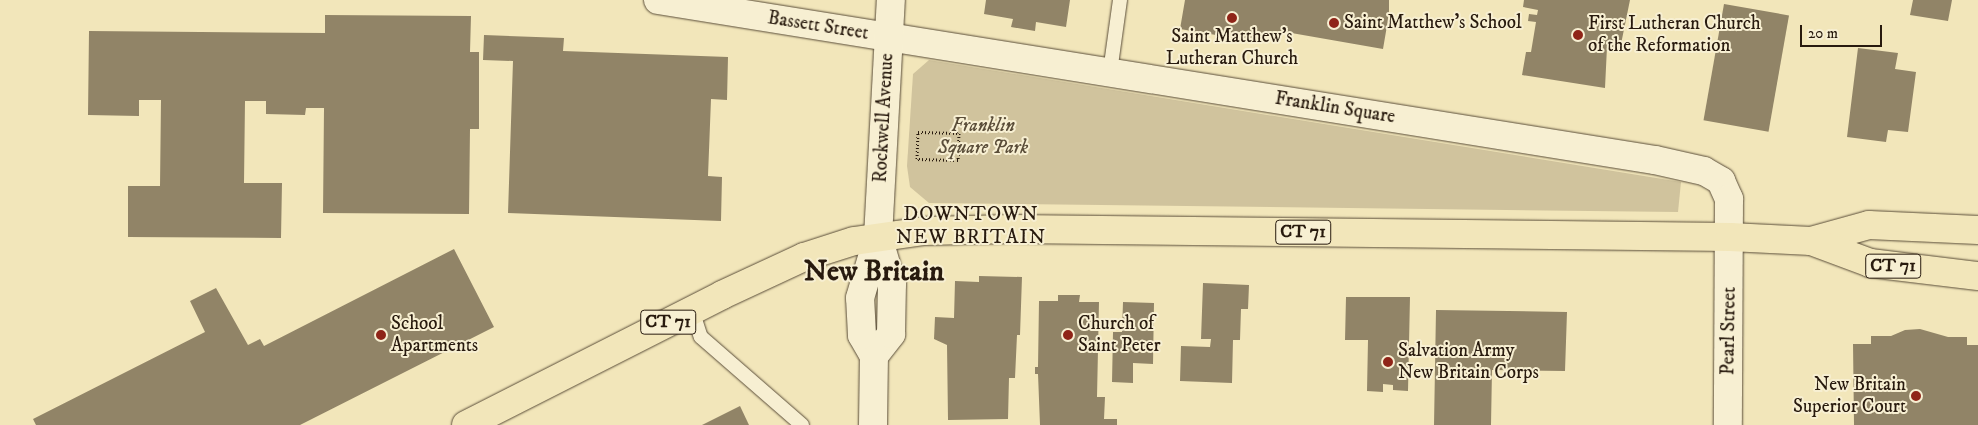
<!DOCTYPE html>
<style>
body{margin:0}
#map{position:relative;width:1978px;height:425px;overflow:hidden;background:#f2e6ba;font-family:"IM FELL DW Pica",serif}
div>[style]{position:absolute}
.green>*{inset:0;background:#d0c39d}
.building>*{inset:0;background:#918467;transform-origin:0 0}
.path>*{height:3px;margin-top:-1.5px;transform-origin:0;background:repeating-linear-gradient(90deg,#281a0e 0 1px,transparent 0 3.5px)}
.roads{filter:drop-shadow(0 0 1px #5a4d39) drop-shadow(0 0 1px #5a4d39)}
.lane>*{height:14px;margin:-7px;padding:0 7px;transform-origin:7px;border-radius:7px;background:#f7efd2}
.street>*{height:28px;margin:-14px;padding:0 14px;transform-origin:14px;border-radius:14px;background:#f7efd2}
.secondary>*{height:28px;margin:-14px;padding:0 14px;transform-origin:14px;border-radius:14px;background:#f7efd2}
.primary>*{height:28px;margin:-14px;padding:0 14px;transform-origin:14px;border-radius:14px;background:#f2e6ba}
.dots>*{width:14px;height:14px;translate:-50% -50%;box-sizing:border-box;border:2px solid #f7efd2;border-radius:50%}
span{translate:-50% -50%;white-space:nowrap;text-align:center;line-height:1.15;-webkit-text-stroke:4px #f7efd2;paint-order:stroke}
.shield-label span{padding:1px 4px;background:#f7efd2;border:1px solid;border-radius:4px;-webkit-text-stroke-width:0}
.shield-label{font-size:18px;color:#281a0e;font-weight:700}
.poi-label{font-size:19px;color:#281a0e}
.left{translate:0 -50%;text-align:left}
.right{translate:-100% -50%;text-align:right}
.street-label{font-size:19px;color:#281a0e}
.park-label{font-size:19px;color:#5a4d39;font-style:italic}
.neighbourhood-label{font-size:20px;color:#281a0e;letter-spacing:1px}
.town-label{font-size:29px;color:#281a0e;font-weight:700}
.scale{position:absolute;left:1800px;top:25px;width:82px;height:22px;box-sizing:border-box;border:2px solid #281a0e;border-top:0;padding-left:6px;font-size:15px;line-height:18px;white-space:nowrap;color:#281a0e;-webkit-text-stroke:4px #f7efd2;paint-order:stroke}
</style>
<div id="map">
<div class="green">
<i style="clip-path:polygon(929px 60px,1681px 182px,1678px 212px,929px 203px,910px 187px,907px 166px,913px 74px)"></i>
</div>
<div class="building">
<i style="clip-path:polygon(986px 0,1070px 0,1066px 27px,1036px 22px,1035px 31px,1011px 27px,1013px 19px,984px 14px)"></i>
<i style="clip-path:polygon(1185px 0,1389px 0,1389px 14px,1383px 49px,1280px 31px,1278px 39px,1253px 34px,1252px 41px,1180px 29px)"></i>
<i style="clip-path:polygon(1524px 0,1630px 0,1620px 49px,1607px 47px,1605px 88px,1522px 75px,1526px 52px,1531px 52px,1536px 22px,1528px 21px,1529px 14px,1537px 15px,1538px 10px,1523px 7px)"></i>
<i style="clip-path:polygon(1913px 0,1952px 0,1948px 21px,1910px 15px)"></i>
<i style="left:1724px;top:4px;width:66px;height:118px;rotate:10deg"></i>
<i style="clip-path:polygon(325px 15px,471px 16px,470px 52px,479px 52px,479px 129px,470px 129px,469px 214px,323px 213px,324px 108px,306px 108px,305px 115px,266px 114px,266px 101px,245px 101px,244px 183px,282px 183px,281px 238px,128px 237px,128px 186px,160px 186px,161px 100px,139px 100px,139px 116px,88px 115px,89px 31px,325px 33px)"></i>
<i style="clip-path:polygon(484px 35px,564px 38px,563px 51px,728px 57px,727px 100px,711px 99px,708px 176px,722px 177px,721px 221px,508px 213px,513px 61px,483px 60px)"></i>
<i style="clip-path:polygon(1858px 48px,1898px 53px,1895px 69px,1916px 72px,1908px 132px,1888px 130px,1886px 142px,1847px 137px)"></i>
<i style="clip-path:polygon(454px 249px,494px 327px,300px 425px,36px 425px,33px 419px,205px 332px,190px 301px,216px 288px,248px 345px,260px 339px,264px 346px)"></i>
<i style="clip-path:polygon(979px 276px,1022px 277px,1020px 335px,1017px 335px,1015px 378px,1009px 378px,1008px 419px,948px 420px,947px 345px,934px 339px,935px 317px,954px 318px,955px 281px,979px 282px)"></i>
<i style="clip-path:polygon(1203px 283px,1249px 285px,1248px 309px,1241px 309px,1240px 340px,1233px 340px,1232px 383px,1180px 381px,1181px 346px,1210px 347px,1211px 339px,1201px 339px)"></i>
<i style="clip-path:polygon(1058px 295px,1080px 295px,1079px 302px,1099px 302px,1097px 397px,1105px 397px,1104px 419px,1117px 419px,1117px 425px,1040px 425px,1038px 374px,1035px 374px,1035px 367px,1038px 367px,1039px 301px,1058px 301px)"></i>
<i style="clip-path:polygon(1346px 297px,1410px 297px,1408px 391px,1393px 390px,1393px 385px,1383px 384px,1383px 392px,1367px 391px,1368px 340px,1345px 340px)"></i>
<i style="clip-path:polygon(1123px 302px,1154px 303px,1153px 364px,1133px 363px,1133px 383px,1112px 382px,1113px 332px,1122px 332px)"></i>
<i style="clip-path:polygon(1436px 310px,1567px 312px,1565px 371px,1492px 370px,1491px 425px,1434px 425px)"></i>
<i style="clip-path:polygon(1920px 329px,1948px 337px,1967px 337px,1967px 345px,1978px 345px,1978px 425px,1854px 425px,1853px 344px,1871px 344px,1871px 336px,1891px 336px,1905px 330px)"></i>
<i style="clip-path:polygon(740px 406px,749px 425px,702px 425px)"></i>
</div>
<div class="path">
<i style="left:918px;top:132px;width:41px;rotate:1.4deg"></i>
<i style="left:959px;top:133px;width:27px;rotate:92deg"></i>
<i style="left:958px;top:160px;width:41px;rotate:-178.6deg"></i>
<i style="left:917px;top:159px;width:27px;rotate:-88deg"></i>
</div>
<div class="roads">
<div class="lane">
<i style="left:1110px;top:72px;width:73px;rotate:-82.1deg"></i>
<i style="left:692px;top:310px;width:28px;rotate:72deg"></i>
<i style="left:701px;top:337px;width:134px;rotate:41.1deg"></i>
</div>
<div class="street">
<i style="left:658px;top:0;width:1010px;rotate:9.12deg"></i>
<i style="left:1655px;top:160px;width:50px;rotate:12.7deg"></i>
<i style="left:1704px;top:171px;width:20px;rotate:30deg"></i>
<i style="left:1721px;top:181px;width:20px;rotate:66deg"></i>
<i style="left:1729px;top:199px;width:226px;rotate:90.3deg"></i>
</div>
<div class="secondary">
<i style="left:874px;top:356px;width:28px;rotate:-52deg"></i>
<i style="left:891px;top:334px;width:50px;rotate:-88.9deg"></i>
<i style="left:892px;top:284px;width:49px;rotate:-106.6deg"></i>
<i style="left:873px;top:425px;width:69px;rotate:-89.2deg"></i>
<i style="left:874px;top:356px;width:24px;rotate:-120deg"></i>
<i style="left:862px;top:335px;width:37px;rotate:-93deg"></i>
<i style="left:860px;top:298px;width:64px;rotate:-73.6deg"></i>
<i style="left:878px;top:237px;width:237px;rotate:-86.9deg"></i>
</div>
<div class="primary">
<i style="left:1811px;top:241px;width:60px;rotate:-15.4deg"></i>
<i style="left:1869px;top:225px;width:109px;rotate:2.6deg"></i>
<i style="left:466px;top:425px;width:287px;rotate:-26.9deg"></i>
<i style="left:722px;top:295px;width:90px;rotate:-24.9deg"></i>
<i style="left:804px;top:257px;width:52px;rotate:-17.7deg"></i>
<i style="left:854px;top:241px;width:71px;rotate:-8.1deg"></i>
<i style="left:924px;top:231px;width:88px;rotate:-1.3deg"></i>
<i style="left:1012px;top:229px;width:718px;rotate:0.64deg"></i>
<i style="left:1730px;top:237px;width:81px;rotate:2.8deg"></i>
<i style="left:1811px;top:241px;width:63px;rotate:20.4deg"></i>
<i style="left:1870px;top:263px;width:109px;rotate:6.9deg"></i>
</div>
</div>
<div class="dots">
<i style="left:1232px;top:18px;background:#8f2418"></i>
<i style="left:1334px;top:23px;background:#8f2418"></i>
<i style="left:1578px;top:35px;background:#8f2418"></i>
<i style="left:381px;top:335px;background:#8f2418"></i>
<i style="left:1068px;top:335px;background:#8f2418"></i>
<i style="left:1388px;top:362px;background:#8f2418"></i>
<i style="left:1916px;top:396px;background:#8f2418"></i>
</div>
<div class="shield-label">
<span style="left:1303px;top:232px">CT 71</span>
<span style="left:1893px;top:266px">CT 71</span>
<span style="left:668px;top:322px">CT 71</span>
</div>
<div class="poi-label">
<span class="left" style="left:1344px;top:23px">Saint Matthew's School</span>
<span class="left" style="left:1588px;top:35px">First Lutheran Church<br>of the Reformation</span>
<span style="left:1232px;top:48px">Saint Matthew's<br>Lutheran Church</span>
<span class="left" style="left:391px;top:335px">School<br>Apartments</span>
<span class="left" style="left:1078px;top:335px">Church of<br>Saint Peter</span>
<span class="left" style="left:1398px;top:362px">Salvation Army<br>New Britain Corps</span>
<span class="right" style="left:1906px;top:396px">New Britain<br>Superior Court</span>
</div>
<div class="street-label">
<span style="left:818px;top:26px;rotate:9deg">Bassett Street</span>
<span style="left:1335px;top:108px;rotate:9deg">Franklin Square</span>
<span style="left:884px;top:118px;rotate:-87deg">Rockwell Avenue</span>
<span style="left:1729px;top:331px;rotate:-89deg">Pearl Street</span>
</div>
<div class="park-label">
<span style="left:983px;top:137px">Franklin<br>Square Park</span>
</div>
<div class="neighbourhood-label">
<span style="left:971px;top:226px">DOWNTOWN<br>NEW BRITAIN</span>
</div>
<div class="town-label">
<span style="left:874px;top:273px">New Britain</span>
</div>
<div class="scale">20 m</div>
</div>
